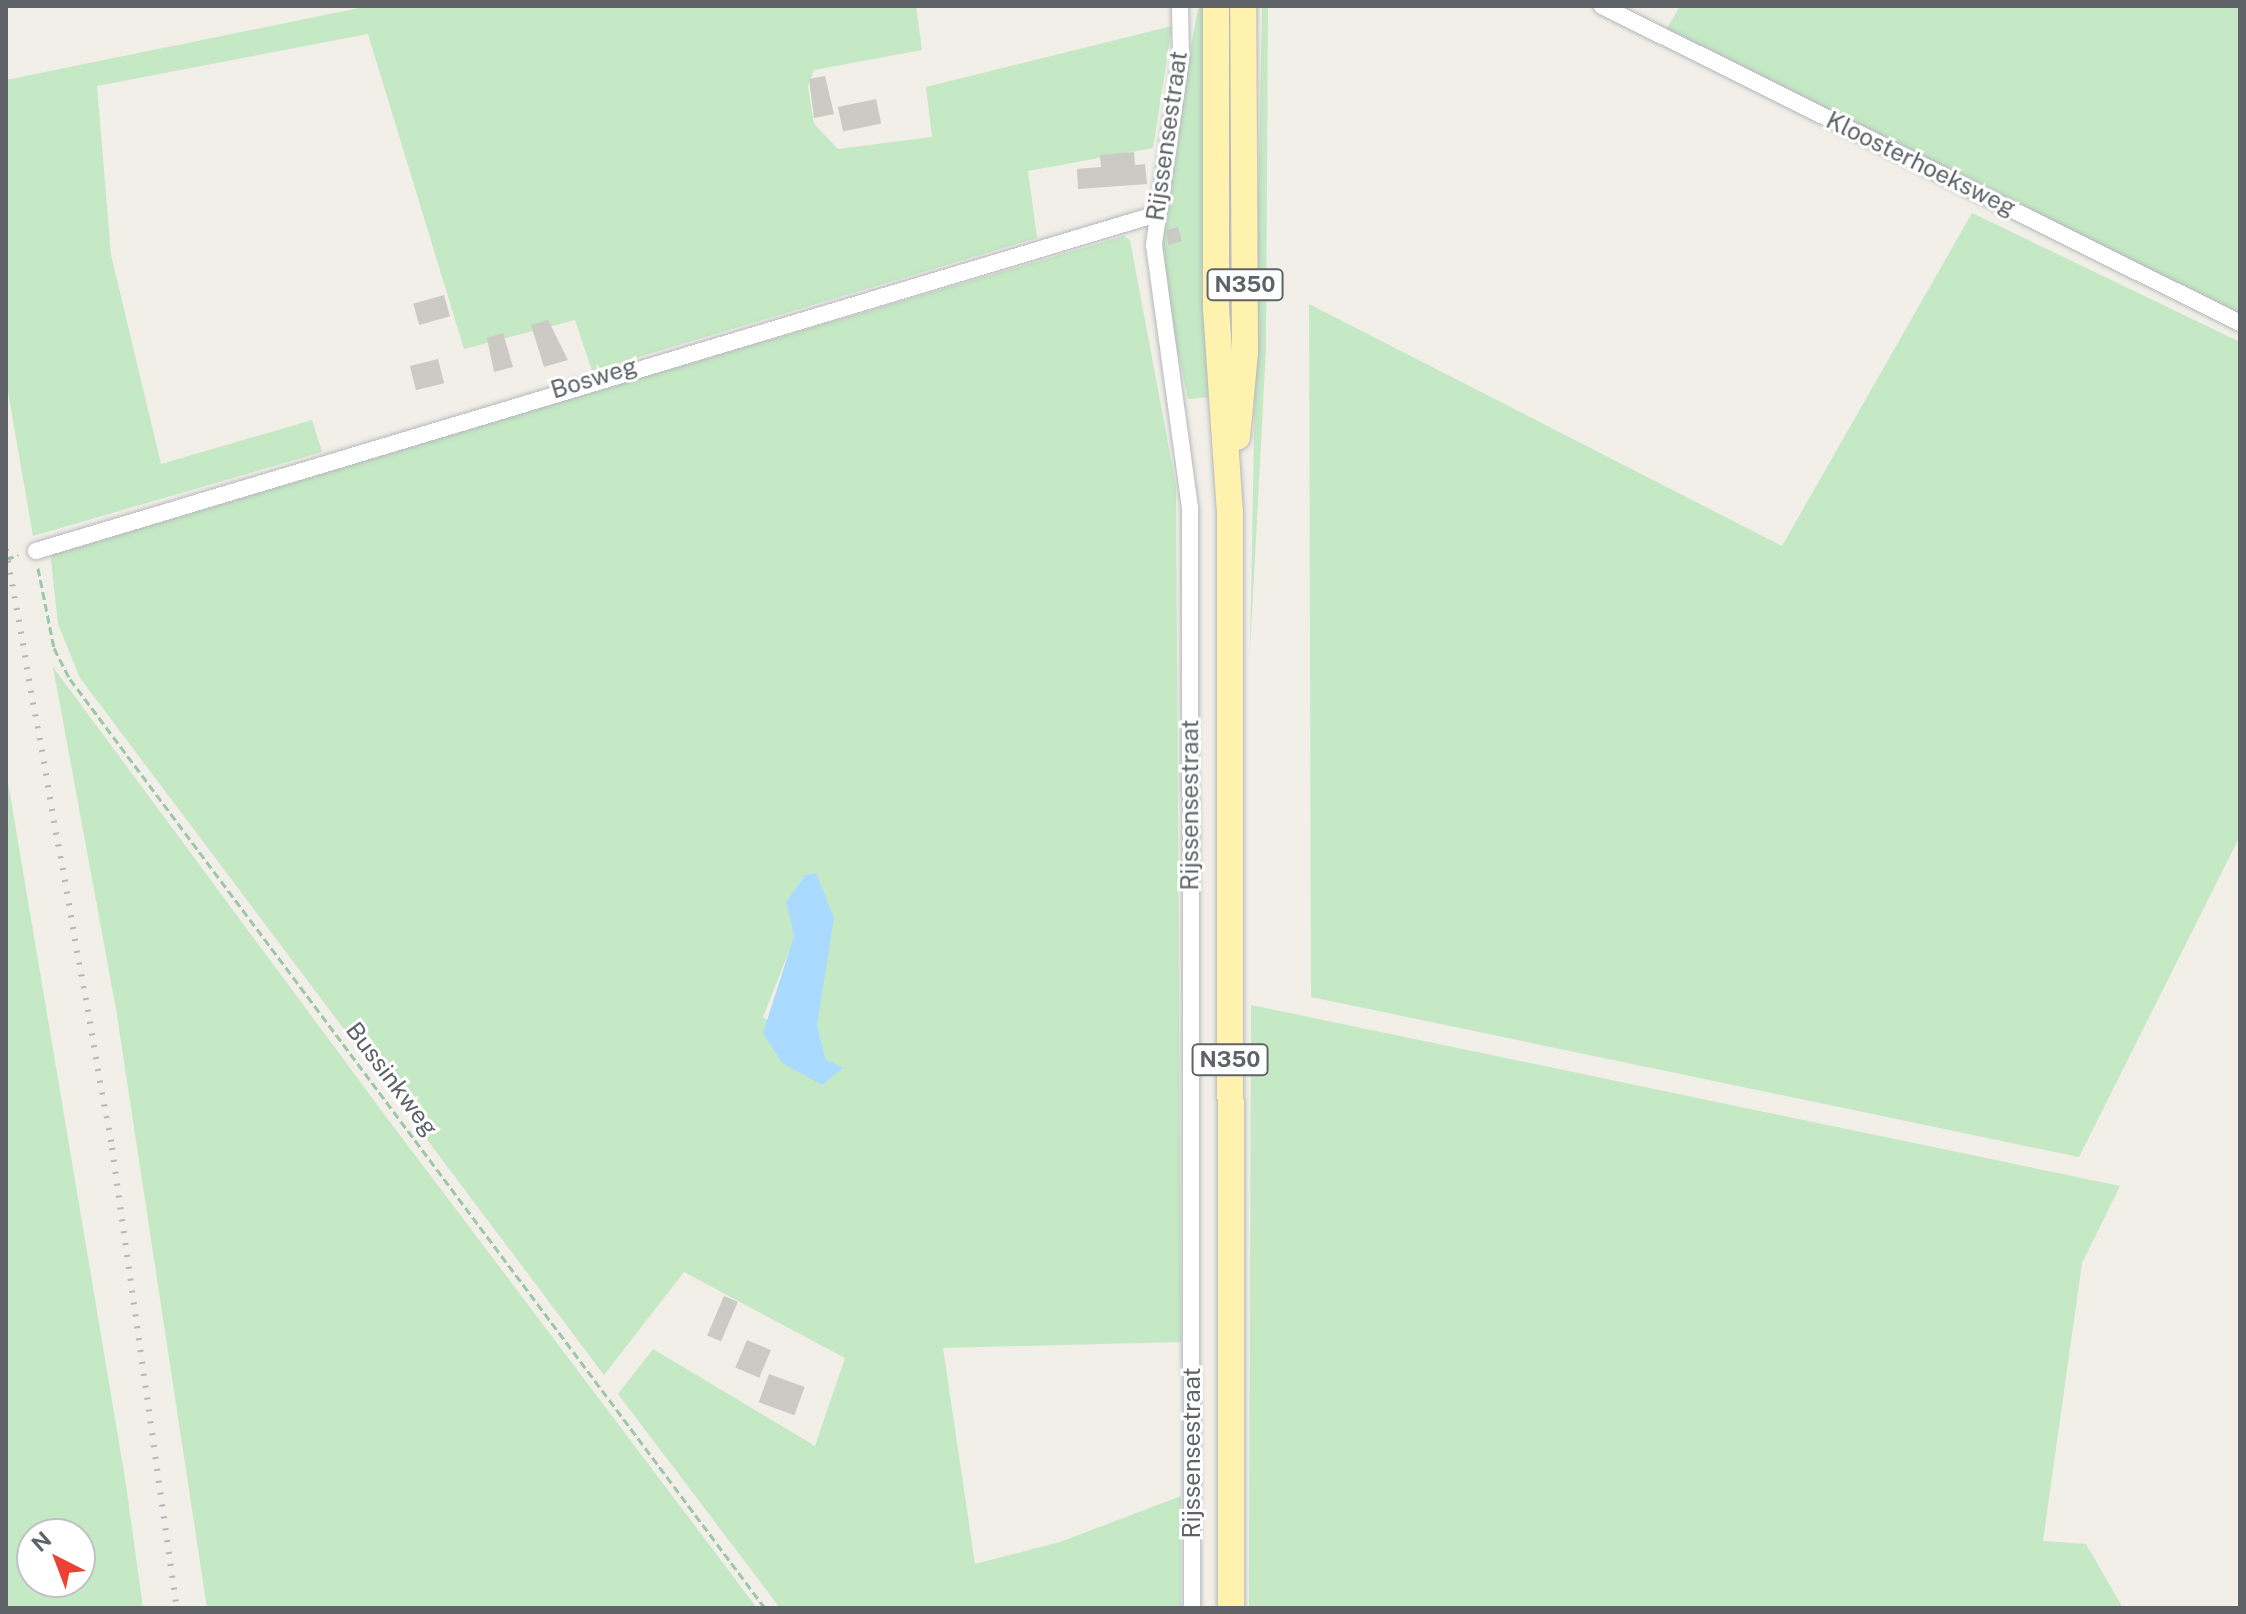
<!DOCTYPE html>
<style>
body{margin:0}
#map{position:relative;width:2246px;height:1614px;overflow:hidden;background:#f1efe8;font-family:"Public Sans",sans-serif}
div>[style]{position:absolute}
.green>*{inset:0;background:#c5e8c5}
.water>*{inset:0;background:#aadaff}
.building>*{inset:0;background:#cccac5;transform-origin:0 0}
.path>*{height:3px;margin-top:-1.5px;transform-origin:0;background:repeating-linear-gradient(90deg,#9cc7a9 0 8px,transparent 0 12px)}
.roads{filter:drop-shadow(0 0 2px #b5b8bc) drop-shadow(0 0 2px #b5b8bc)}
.minor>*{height:16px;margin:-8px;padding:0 8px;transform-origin:8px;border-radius:8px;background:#fff}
.primary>*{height:26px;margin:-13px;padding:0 13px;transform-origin:13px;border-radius:13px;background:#fff2af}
.rail>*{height:6px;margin-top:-3px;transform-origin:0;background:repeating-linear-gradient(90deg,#b6b7b8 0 2px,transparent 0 12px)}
span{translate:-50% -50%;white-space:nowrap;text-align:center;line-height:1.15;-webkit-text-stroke:6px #fff;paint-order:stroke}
.shield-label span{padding:2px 6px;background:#fff;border:2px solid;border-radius:6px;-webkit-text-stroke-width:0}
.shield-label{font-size:22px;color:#5f6368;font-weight:700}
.street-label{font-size:24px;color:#5f6368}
.frame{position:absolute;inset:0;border:8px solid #5f6368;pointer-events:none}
.north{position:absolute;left:16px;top:1518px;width:80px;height:80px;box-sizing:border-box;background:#fff;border:2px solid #bfc1c3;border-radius:50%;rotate:318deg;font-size:22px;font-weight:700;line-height:32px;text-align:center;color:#5f6368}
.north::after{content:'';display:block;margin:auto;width:28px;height:36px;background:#ea4335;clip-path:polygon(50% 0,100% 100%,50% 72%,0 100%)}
</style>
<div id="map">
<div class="green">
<i style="clip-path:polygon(369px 6px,916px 6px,922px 50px,814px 70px,808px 86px,814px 124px,838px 149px,932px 137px,926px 87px,1172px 26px,1153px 148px,1028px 171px,1037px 238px,592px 371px,575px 320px,464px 349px,368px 34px,97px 86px,111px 255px,161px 464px,312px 420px,322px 452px,33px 536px,6px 380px,6px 80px)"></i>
<i style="clip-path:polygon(1207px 6px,1211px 397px,1188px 399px,1159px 263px,1170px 158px,1198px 9px)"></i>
<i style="clip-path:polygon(1262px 6px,1268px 6px,1266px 349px,1250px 652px)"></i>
<i style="clip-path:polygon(1680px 6px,2240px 6px,2240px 315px,1666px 30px)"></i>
<i style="clip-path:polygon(1972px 213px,2240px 342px,2240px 836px,2079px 1157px,1311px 997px,1309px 304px,1782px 546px)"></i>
<i style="clip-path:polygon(evenodd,1124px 236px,1130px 240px,1176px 486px,1181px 1342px,943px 1348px,975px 1564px,1060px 1542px,1181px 1496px,1181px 1608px,780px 1608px,618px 1394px,653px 1349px,815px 1446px,845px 1358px,684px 1272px,604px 1375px,80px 678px,58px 624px,50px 551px,1124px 236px,816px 873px,817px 1025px,826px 1060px,763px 1017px,795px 936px,786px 902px,805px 875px,816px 873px)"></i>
<i style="clip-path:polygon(53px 667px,384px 1114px,757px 1608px,207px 1608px,116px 1009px)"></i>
<i style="clip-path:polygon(evenodd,6px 770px,125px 1478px,143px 1608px,6px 1608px,6px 770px,32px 1534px,80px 1534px,80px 1582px,32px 1582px,32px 1534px)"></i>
<i style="clip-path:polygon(1251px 1005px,2120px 1186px,2082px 1263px,2043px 1541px,2086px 1544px,2123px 1608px,1249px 1608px)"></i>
</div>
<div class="water">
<i style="clip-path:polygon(816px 873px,834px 918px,817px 1025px,826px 1060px,843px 1068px,822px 1085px,782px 1063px,763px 1033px,794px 936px,786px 902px,805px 875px)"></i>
</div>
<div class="building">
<i style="clip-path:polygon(825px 76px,834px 114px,814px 118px,809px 79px)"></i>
<i style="left:876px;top:99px;width:25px;height:39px;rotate:78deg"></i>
<i style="clip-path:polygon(1134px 152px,1135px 165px,1145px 164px,1147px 184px,1078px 189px,1077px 169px,1101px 167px,1100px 155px)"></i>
<i style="clip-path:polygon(1178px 227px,1182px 241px,1168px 245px,1167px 230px)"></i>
<i style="left:444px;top:295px;width:22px;height:32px;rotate:74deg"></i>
<i style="clip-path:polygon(548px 320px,568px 360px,544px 367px,531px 325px)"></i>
<i style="clip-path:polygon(503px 333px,513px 367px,494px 372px,487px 338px)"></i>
<i style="left:438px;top:359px;width:25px;height:29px;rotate:76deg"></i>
<i style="left:724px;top:1296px;width:15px;height:43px;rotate:23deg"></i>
<i style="left:747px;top:1340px;width:26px;height:30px;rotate:23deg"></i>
<i style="left:769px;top:1374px;width:38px;height:30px;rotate:20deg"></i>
</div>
<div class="path">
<i style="left:6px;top:559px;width:13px;rotate:-18deg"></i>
<i style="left:38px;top:568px;width:82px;rotate:78.7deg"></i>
<i style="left:54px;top:648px;width:35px;rotate:63deg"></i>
<i style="left:70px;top:679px;width:1160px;rotate:53.2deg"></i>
</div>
<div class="roads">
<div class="minor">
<i style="left:1180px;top:6px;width:53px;rotate:88.9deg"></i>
<i style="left:1181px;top:59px;width:188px;rotate:98.3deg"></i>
<i style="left:1154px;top:245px;width:265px;rotate:82.2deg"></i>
<i style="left:1190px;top:508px;width:1100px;rotate:89.9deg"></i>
<i style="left:1602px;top:6px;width:712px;rotate:26.42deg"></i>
<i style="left:36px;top:551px;width:1167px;rotate:-16.73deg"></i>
</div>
<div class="primary">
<i style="left:1216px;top:6px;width:302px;rotate:90deg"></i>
<i style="left:1216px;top:308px;width:204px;rotate:86.1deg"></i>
<i style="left:1230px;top:512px;width:1096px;rotate:89.95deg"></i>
<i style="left:1237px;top:437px;width:85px;rotate:-84.6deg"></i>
<i style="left:1245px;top:352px;width:346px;rotate:-90.3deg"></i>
</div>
</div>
<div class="rail">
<i style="left:6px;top:549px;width:608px;rotate:79.96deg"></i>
<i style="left:112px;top:1148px;width:465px;rotate:82deg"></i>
</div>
<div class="shield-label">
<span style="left:1245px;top:285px">N350</span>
<span style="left:1230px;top:1060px">N350</span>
</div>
<div class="street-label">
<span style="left:1167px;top:136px;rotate:-82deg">Rijssensestraat</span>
<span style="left:1921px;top:164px;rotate:26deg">Kloosterhoeksweg</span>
<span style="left:594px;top:378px;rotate:-17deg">Bosweg</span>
<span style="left:1190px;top:805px;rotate:-90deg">Rijssensestraat</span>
<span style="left:392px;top:1079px;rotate:53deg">Bussinkweg</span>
<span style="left:1192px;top:1453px;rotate:-90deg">Rijssensestraat</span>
</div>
<div class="frame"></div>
<div class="north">N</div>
</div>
